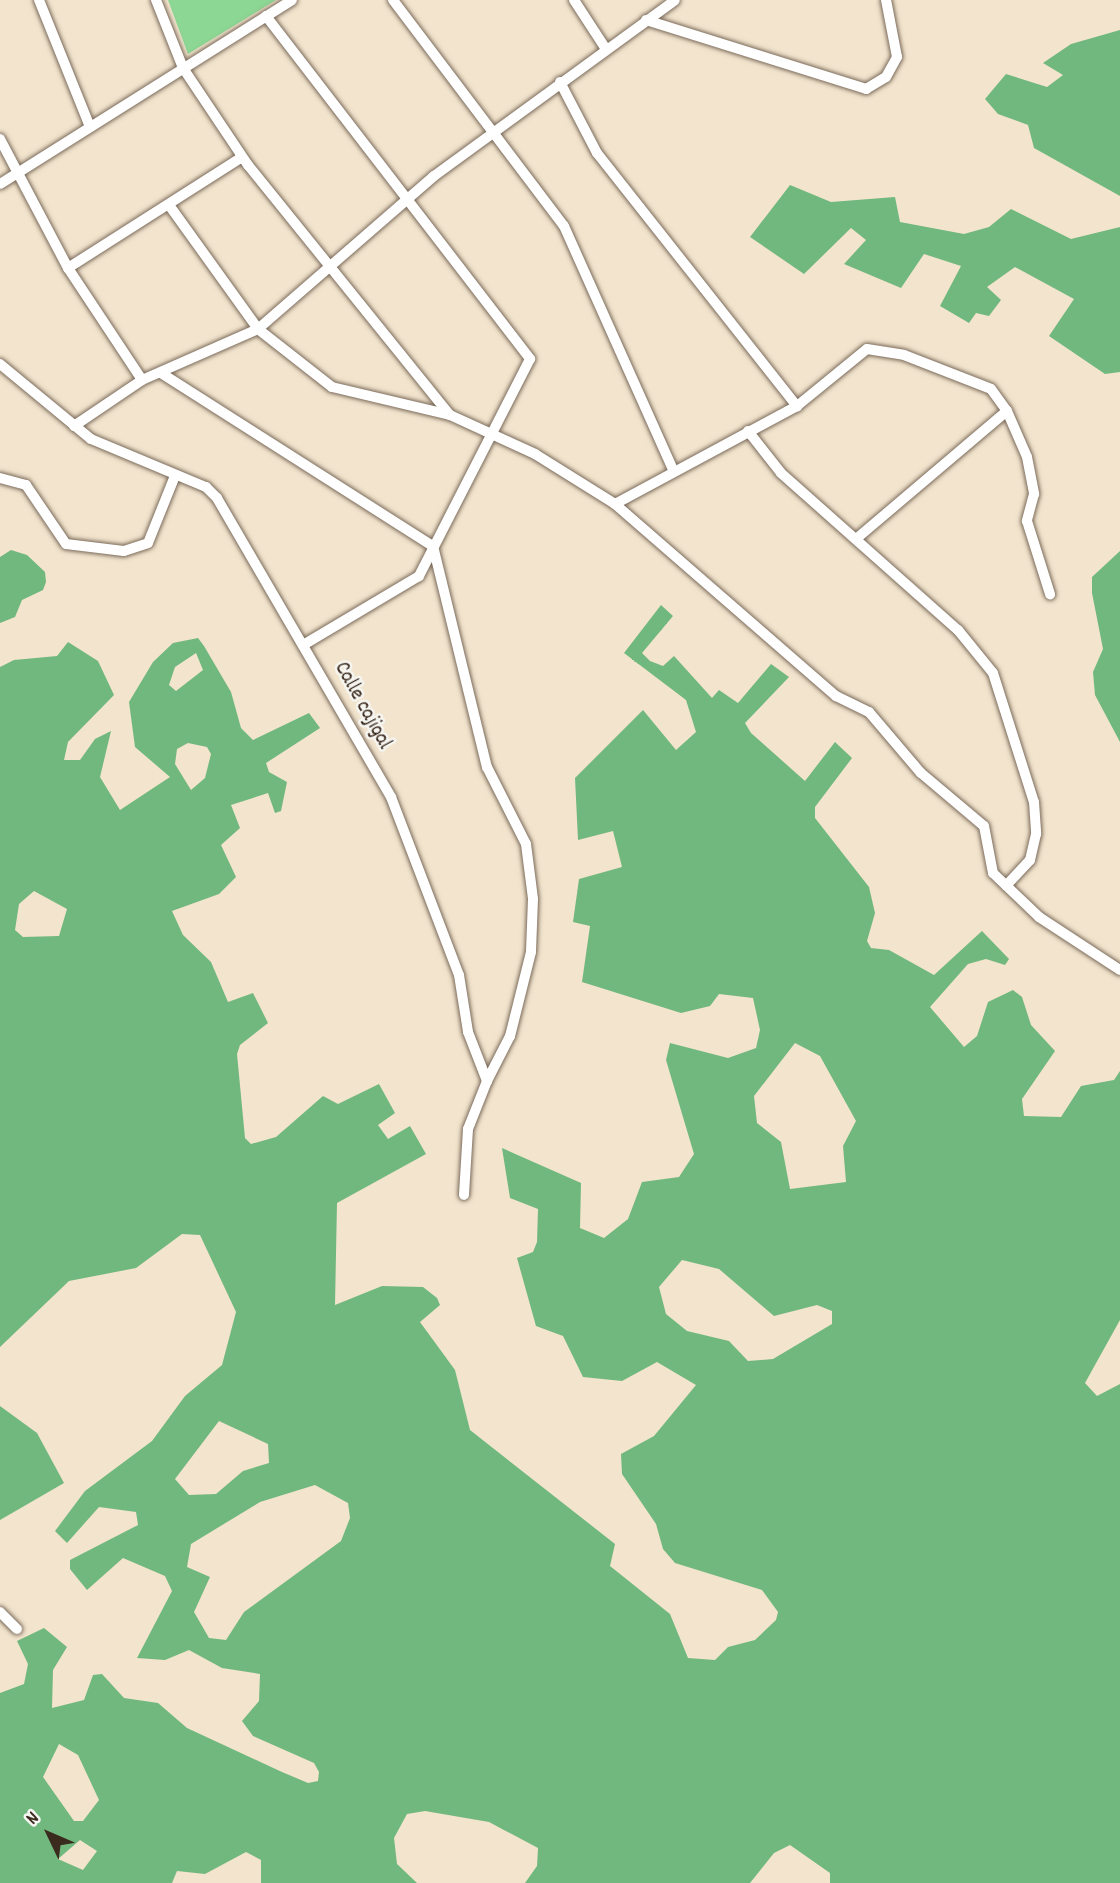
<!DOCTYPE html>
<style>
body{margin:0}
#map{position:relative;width:1120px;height:1883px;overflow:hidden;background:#f2e4cd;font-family:Dekko,sans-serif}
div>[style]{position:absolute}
.green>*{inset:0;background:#8cd794}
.forest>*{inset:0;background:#71b87e}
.roads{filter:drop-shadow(0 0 2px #7b6b5b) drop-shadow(0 0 2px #7b6b5b)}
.minor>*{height:10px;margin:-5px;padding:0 5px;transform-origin:5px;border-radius:5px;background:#fff}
span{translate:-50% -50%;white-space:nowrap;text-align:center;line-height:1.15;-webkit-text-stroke:5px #f6f6f2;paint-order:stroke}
.street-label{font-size:21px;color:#3b2a1e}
.north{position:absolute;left:14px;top:1799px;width:70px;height:70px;-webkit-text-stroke:5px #f6f6f2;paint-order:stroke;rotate:314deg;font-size:19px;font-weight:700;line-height:28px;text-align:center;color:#3b2a1e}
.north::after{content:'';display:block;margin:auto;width:24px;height:32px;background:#3b2a1e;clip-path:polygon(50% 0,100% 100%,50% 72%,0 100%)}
</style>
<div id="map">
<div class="green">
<i style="clip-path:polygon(168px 0,276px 0,188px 54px)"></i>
</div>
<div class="forest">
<i style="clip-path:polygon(1120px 30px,1120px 196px,1034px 148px,1028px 125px,998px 114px,985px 99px,1006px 74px,1047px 87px,1063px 75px,1043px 63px,1071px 44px)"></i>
<i style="clip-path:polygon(790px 185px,831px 202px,895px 197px,900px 222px,964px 234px,989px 227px,1011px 209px,1071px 239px,1120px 227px,1120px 372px,1105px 374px,1049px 336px,1074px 299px,1015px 267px,987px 287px,1001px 300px,989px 316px,976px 313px,969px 323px,940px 306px,961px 266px,924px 254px,901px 288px,844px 264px,866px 240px,851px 228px,804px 274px,750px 237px)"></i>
<i style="clip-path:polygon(11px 550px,27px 555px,45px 572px,46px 582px,43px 590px,22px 600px,15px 617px,0 623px,0 557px)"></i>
<i style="clip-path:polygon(1120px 551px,1120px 742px,1095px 695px,1093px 672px,1103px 649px,1092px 593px,1092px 577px)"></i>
<i style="clip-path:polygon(evenodd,661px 605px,673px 616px,642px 653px,650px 661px,663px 666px,674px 656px,712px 698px,719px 690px,738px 703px,771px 664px,789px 677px,745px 723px,751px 733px,805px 781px,835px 742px,852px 758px,815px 807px,815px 818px,869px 887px,875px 913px,867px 941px,871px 948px,889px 950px,934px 975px,982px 931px,1009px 959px,1005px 965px,986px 959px,968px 964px,930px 1007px,964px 1047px,977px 1036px,988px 1002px,1013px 990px,1022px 997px,1031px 1025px,1055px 1051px,1022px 1099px,1024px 1116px,1061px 1117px,1081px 1086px,1114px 1080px,1120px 1071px,1120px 1320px,1085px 1383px,1097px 1396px,1120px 1384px,1120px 1883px,830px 1883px,830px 1873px,790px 1845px,774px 1853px,750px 1883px,525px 1883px,537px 1866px,538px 1848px,489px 1822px,425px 1811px,407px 1814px,394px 1838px,397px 1864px,417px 1883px,261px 1883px,261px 1860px,246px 1852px,205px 1874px,177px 1871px,172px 1883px,0 1883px,0 1693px,24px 1684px,28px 1664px,17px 1641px,44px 1628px,67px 1647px,53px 1670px,52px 1708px,84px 1700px,93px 1675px,102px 1674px,124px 1698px,158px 1703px,187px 1728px,282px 1772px,308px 1783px,318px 1781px,319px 1772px,314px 1763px,253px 1736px,242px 1721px,259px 1701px,260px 1674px,222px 1668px,189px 1650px,165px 1660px,137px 1658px,172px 1591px,165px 1576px,123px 1558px,87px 1590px,70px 1569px,70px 1560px,138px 1525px,136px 1512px,99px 1507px,67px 1543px,55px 1531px,85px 1491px,152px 1441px,185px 1396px,222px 1365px,236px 1312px,200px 1235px,182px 1234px,136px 1268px,69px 1281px,0 1347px,0 667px,14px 660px,57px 656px,68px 642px,98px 661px,114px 695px,68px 742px,64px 760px,80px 760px,95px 739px,111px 731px,100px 777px,120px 810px,170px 777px,135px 747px,129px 702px,153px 662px,173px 643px,198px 638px,204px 646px,231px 692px,241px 728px,253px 740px,309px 713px,320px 728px,266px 763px,269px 772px,287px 782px,281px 811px,275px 813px,268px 793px,231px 805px,240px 828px,221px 845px,236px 877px,219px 894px,172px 911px,183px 935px,211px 962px,228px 1002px,253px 993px,268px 1023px,240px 1045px,237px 1054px,245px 1138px,251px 1144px,276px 1137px,323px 1096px,338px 1104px,379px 1084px,395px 1113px,378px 1125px,388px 1139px,410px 1126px,426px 1154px,337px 1203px,335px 1305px,382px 1286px,423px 1287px,437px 1298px,440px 1305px,420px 1322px,455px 1370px,470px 1430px,615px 1544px,610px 1566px,670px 1614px,688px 1658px,715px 1660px,728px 1647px,755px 1640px,776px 1620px,778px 1612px,762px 1590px,675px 1563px,663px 1549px,656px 1524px,622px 1474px,621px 1454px,654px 1436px,696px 1385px,657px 1362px,622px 1381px,583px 1377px,563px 1336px,536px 1326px,517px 1258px,533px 1252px,537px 1242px,538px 1209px,510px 1198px,502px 1148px,581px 1183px,580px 1228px,604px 1238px,628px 1219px,642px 1182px,679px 1177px,694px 1154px,666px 1060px,670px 1043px,728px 1058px,756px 1048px,760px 1030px,753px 998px,719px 994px,710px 1006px,681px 1013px,582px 982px,590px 926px,573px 922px,579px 879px,622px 867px,613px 831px,578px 840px,575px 778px,643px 710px,676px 750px,696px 732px,686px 700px,624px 653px,661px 605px,196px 653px,203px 670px,176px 691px,169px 685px,175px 667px,196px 653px,661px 605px,188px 743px,207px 747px,211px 754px,205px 778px,191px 790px,175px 764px,177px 749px,188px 743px,661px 605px,34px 891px,67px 909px,59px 936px,23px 937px,15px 930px,19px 904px,34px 891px,661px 605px,795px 1043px,820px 1056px,856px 1121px,843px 1146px,846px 1182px,790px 1189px,781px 1142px,757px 1123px,754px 1096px,795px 1043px,661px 605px,682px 1260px,719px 1269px,774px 1316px,817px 1305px,832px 1311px,832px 1324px,773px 1359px,748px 1361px,729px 1341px,687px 1331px,666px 1314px,659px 1287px,682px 1260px,661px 605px,219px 1421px,268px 1444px,269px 1463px,243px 1471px,216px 1494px,189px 1495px,175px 1479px,219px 1421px,661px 605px,315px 1485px,348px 1503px,350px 1518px,341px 1541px,244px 1612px,226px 1640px,209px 1638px,194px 1612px,210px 1577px,187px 1567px,191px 1544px,260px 1502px,315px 1485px,661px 605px,59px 1744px,78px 1755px,99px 1800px,83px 1821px,74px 1821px,43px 1777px,59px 1744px,661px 605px,80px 1840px,97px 1851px,83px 1870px,58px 1859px,80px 1840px)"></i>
<i style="clip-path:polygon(0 1406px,37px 1433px,64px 1483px,0 1520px)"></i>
</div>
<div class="roads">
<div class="minor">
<i style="left:39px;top:0;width:137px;rotate:68.1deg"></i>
<i style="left:156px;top:0;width:73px;rotate:68.3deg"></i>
<i style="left:183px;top:68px;width:117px;rotate:56.2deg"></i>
<i style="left:248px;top:165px;width:321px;rotate:51.1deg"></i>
<i style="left:450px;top:415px;width:94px;rotate:24.6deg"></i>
<i style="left:535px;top:454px;width:94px;rotate:32deg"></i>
<i style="left:615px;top:504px;width:293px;rotate:41deg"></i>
<i style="left:836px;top:696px;width:37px;rotate:26deg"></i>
<i style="left:869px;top:712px;width:80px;rotate:49.6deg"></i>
<i style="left:921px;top:773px;width:82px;rotate:40.1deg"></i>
<i style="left:984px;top:826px;width:48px;rotate:79.2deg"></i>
<i style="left:993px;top:873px;width:64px;rotate:43.7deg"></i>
<i style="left:1039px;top:917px;width:97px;rotate:33.2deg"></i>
<i style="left:393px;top:0;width:283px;rotate:52.9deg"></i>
<i style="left:564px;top:226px;width:269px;rotate:65.9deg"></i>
<i style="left:574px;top:0;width:59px;rotate:56.9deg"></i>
<i style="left:266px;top:16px;width:433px;rotate:52.4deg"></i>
<i style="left:530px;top:359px;width:244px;rotate:117.1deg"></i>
<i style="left:419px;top:576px;width:133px;rotate:149.2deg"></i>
<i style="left:646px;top:20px;width:231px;rotate:17.4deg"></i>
<i style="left:866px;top:89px;width:23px;rotate:-31deg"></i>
<i style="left:886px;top:77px;width:23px;rotate:-61deg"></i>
<i style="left:897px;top:57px;width:58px;rotate:-100.9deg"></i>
<i style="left:560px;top:82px;width:80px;rotate:62.5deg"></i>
<i style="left:597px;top:153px;width:323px;rotate:51.7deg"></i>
<i style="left:0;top:139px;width:146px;rotate:62.2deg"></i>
<i style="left:68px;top:268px;width:134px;rotate:56.5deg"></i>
<i style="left:0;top:184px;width:345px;rotate:-32.2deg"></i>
<i style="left:169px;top:205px;width:153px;rotate:54.3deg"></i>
<i style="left:258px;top:329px;width:94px;rotate:38.1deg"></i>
<i style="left:332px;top:387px;width:121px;rotate:13.3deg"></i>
<i style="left:68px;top:268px;width:206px;rotate:-32.5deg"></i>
<i style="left:0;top:364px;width:118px;rotate:39.5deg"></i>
<i style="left:91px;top:439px;width:125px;rotate:22.7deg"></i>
<i style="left:206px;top:487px;width:16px;rotate:45deg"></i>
<i style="left:217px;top:498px;width:346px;rotate:59.8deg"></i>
<i style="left:391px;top:797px;width:191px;rotate:69.1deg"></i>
<i style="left:459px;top:975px;width:58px;rotate:81deg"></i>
<i style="left:468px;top:1032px;width:53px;rotate:68.8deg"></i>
<i style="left:487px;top:1081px;width:52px;rotate:111.6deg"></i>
<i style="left:468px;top:1129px;width:66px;rotate:93.5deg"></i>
<i style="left:161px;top:373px;width:322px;rotate:32.5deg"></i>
<i style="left:433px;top:546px;width:228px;rotate:76.3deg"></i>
<i style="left:487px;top:767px;width:86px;rotate:63.1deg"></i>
<i style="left:526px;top:844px;width:55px;rotate:82.7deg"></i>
<i style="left:533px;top:899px;width:53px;rotate:92.2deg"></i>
<i style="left:531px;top:952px;width:87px;rotate:104deg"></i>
<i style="left:510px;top:1036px;width:51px;rotate:117.1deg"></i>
<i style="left:74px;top:426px;width:82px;rotate:-34.1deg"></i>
<i style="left:142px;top:380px;width:127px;rotate:-23.7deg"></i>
<i style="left:258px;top:329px;width:233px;rotate:-41deg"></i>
<i style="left:434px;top:176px;width:298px;rotate:-36.1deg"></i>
<i style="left:748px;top:431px;width:53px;rotate:51.8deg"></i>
<i style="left:781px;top:473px;width:237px;rotate:41.6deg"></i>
<i style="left:958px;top:630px;width:55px;rotate:50.9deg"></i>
<i style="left:993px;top:673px;width:135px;rotate:72.4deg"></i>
<i style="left:1034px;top:802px;width:32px;rotate:86deg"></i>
<i style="left:1036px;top:834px;width:27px;rotate:103deg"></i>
<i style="left:1030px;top:860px;width:35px;rotate:133deg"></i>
<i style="left:0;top:478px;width:27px;rotate:15deg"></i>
<i style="left:26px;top:485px;width:71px;rotate:55.9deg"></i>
<i style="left:66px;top:544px;width:58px;rotate:6.9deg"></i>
<i style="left:124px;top:551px;width:25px;rotate:-18deg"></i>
<i style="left:148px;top:543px;width:72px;rotate:-68.1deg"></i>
<i style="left:615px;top:504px;width:207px;rotate:-28.3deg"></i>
<i style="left:797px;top:406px;width:90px;rotate:-39.2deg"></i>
<i style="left:867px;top:349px;width:37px;rotate:9deg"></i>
<i style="left:904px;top:355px;width:93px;rotate:21.3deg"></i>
<i style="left:991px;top:389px;width:27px;rotate:54deg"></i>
<i style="left:1007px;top:411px;width:50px;rotate:66.5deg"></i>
<i style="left:1027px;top:457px;width:38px;rotate:79deg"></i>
<i style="left:1034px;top:494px;width:28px;rotate:105deg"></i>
<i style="left:1027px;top:521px;width:77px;rotate:72.5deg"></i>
<i style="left:856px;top:539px;width:198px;rotate:-40.3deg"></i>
<i style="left:0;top:1612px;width:24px;rotate:45deg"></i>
</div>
</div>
<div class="street-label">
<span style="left:362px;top:706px;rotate:61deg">Calle cajigal</span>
</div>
<div class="north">N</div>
</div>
